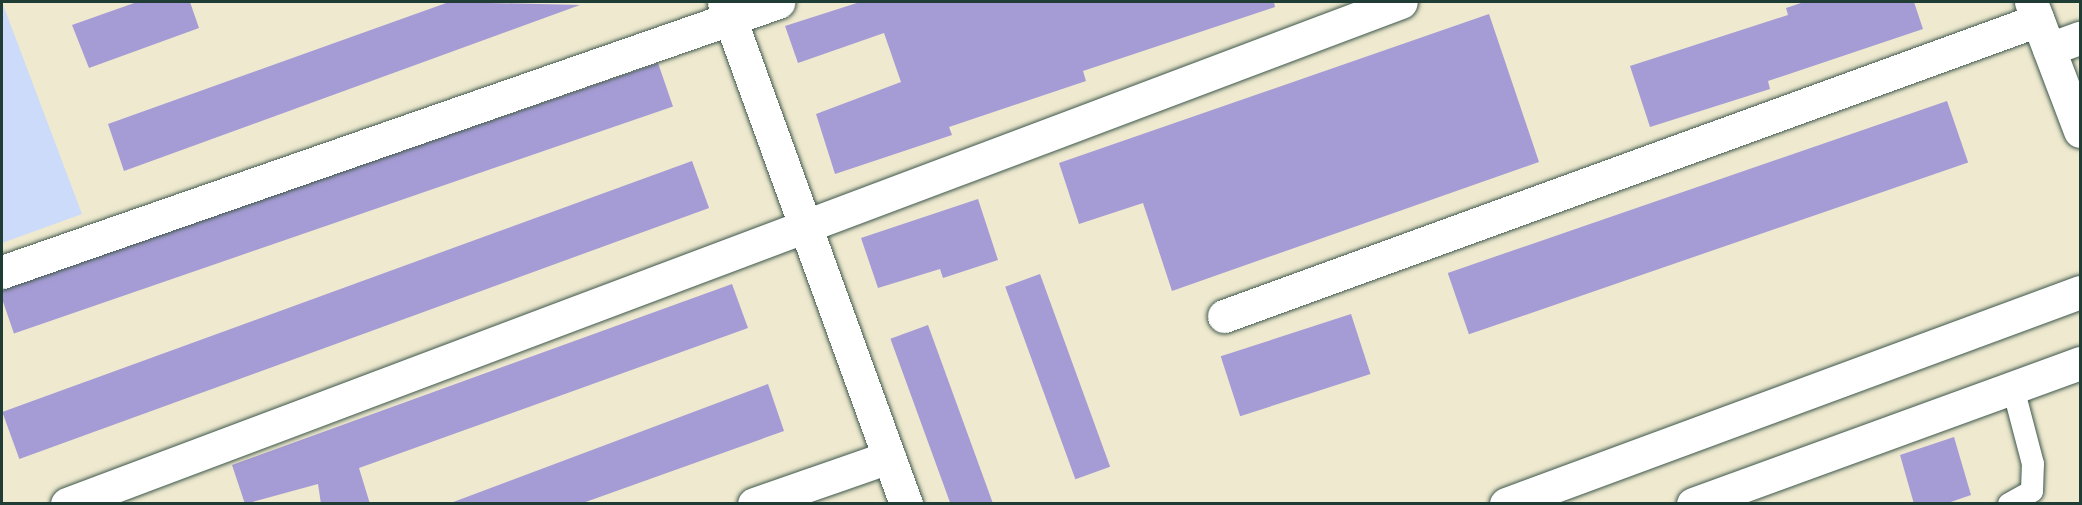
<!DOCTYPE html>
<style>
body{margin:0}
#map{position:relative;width:2082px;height:505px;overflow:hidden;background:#eee9cf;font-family:Pangolin,sans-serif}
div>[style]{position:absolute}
.built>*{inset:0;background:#ccdbfa}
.building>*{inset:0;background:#a69cd5;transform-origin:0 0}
.roads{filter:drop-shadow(0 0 2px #3e574b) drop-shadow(0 0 2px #3e574b)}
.service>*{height:22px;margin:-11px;padding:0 11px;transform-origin:11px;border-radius:11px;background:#fff}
.minor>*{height:33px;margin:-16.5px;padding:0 16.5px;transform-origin:16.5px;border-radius:16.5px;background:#fff}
.tertiary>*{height:33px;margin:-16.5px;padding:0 16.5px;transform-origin:16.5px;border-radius:16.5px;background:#fff}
span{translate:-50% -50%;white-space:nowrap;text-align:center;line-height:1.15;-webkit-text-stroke:4.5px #fff;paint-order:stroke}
.frame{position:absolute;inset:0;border:3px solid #1f3d34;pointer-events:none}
</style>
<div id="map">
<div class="built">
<i style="clip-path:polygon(2px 2px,82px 214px,2px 243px)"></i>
</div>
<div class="building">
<i style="clip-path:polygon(137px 2px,190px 2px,199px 28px,89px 68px,72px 25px)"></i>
<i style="clip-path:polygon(449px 2px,580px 5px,124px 171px,108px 124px)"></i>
<i style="clip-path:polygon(860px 2px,1274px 2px,1275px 7px,1083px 71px,1086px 81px,949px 127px,952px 135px,835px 174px,816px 114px,901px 82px,884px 33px,798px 63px,785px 26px)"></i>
<i style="clip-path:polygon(1804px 2px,1914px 2px,1923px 29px,1768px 81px,1770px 89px,1650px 127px,1630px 66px,1788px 15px,1786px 8px)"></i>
<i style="clip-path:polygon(1489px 14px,1539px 162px,1172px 291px,1143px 203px,1079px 224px,1059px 163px)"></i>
<i style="left:658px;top:63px;width:46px;height:697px;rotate:71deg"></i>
<i style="left:1947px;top:101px;width:65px;height:528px;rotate:71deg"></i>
<i style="left:692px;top:161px;width:50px;height:734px;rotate:70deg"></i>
<i style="clip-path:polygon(978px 199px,998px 260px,943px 278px,940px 269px,878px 288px,861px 238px)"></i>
<i style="left:1040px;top:274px;width:205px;height:37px;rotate:70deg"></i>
<i style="clip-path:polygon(732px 284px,748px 328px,359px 468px,370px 504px,321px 504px,318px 484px,245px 504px,232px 465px)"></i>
<i style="left:1351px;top:314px;width:63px;height:137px;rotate:72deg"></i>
<i style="left:928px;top:325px;width:190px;height:40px;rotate:70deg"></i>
<i style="clip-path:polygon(768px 384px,784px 431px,580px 504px,448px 504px)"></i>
<i style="clip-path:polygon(1954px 437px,1971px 495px,1945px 504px,1914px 504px,1900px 455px)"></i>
</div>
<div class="roads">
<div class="service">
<i style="left:2009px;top:504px;width:26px;rotate:-29deg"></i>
<i style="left:2032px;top:491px;width:27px;rotate:-88deg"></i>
<i style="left:2033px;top:464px;width:79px;rotate:-104.7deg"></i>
</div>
<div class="minor">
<i style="left:724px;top:2px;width:534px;rotate:70.07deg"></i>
<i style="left:2031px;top:2px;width:138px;rotate:69.2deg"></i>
<i style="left:2049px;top:49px;width:33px;rotate:-20deg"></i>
<i style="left:2px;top:272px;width:822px;rotate:-19.18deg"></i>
<i style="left:1224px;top:316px;width:866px;rotate:-19.98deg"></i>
<i style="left:67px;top:504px;width:1425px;rotate:-20.62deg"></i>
<i style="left:754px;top:504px;width:143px;rotate:-19.2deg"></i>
</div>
<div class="tertiary">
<i style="left:1506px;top:504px;width:612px;rotate:-20.27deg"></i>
<i style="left:1693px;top:504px;width:412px;rotate:-20deg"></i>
</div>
</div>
<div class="frame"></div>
</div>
